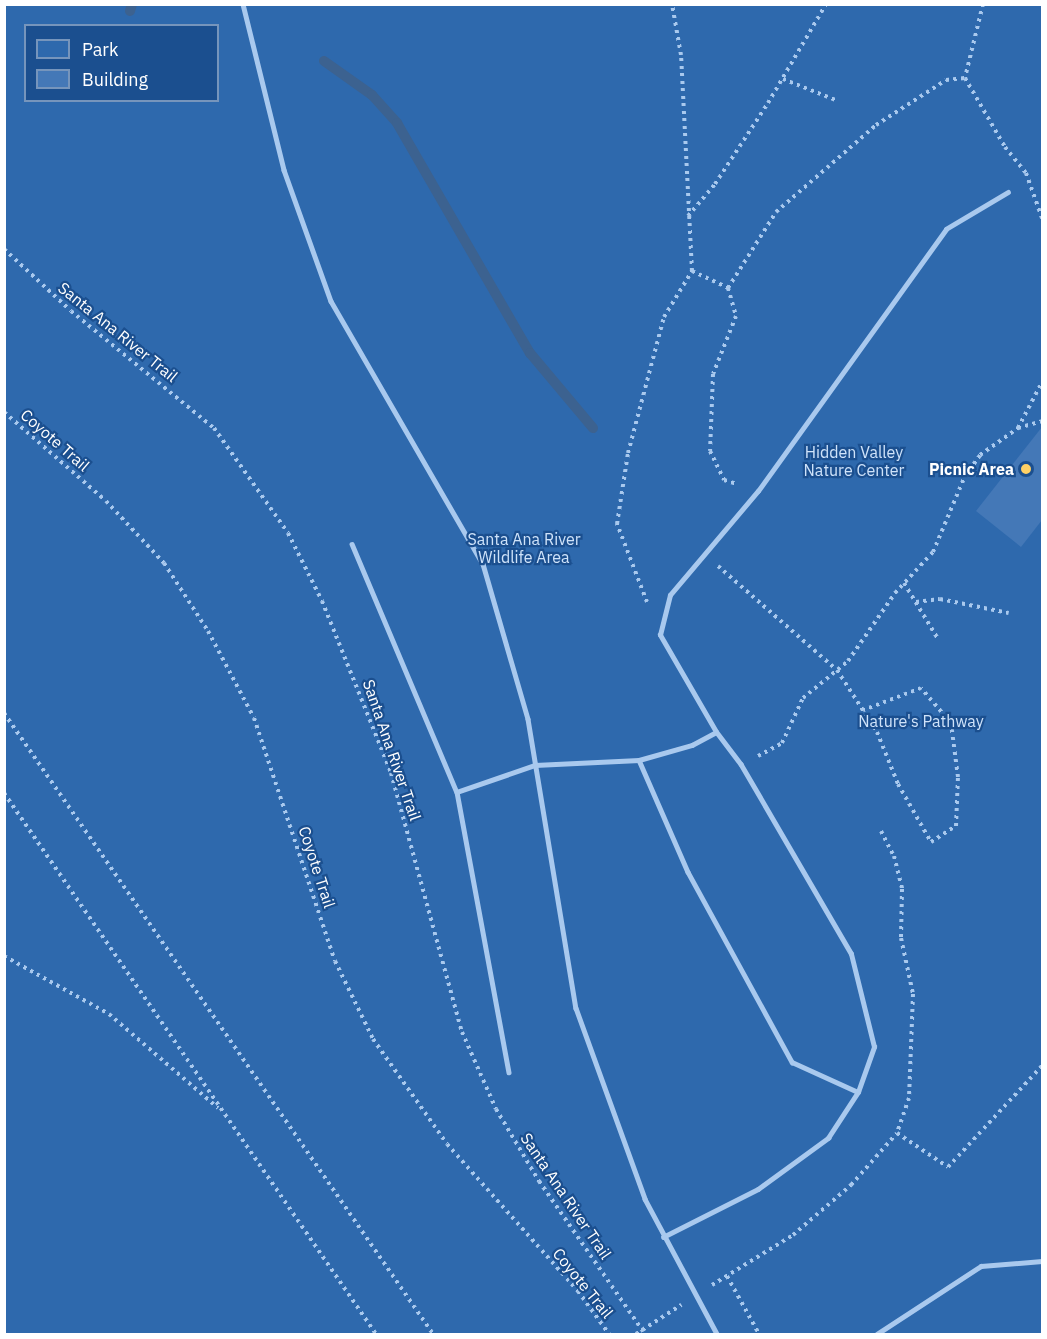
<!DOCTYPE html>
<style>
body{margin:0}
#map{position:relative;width:1047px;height:1339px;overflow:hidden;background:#1b4f8f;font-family:"IBM Plex Sans",sans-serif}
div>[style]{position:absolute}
.green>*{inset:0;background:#2e69ad}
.stream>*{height:10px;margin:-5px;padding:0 5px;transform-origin:5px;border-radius:5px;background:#3c6290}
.building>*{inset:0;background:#4478b7}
.path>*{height:4px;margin-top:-2px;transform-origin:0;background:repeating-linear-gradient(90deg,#a9c9ee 0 3px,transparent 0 7.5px)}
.lane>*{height:4.5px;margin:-2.25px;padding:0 2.25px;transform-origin:2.25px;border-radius:2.25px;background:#a9c9ee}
.dots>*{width:16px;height:16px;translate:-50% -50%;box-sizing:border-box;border:3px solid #1b4f8f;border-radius:50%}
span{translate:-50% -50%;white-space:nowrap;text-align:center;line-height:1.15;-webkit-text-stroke:4.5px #1b4f8f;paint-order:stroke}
.street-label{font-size:16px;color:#fff}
.park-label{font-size:16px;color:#cfe3fa}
.poi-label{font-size:16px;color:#fff;font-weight:700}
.right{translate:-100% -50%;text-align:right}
.frame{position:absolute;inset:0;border:6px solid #fff;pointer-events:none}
.legend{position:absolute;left:24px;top:24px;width:195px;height:78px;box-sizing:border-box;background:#1b4f8f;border:2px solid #7695bc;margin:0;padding:8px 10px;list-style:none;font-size:18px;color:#fff}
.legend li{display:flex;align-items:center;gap:12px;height:30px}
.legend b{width:30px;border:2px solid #7695bc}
</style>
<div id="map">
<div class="green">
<i style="clip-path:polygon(evenodd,5px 5px,1042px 5px,1042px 1334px,5px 1334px,5px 5px,26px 26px,218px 26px,218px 100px,26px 100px,26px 26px)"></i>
</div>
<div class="stream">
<i style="left:130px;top:11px;width:7px;rotate:-74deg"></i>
<i style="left:324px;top:61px;width:59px;rotate:35.3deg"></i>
<i style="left:372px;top:95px;width:38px;rotate:48deg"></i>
<i style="left:397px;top:123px;width:266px;rotate:60deg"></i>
<i style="left:530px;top:353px;width:98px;rotate:50deg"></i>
</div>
<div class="building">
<i style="clip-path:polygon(1042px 427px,1042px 520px,1021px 547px,976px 511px)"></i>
</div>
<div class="path">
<i style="left:983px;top:4px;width:76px;rotate:103.7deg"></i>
<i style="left:965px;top:78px;width:80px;rotate:59.9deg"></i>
<i style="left:1005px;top:147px;width:33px;rotate:51deg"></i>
<i style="left:1026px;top:173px;width:48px;rotate:70.4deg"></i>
<i style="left:783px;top:79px;width:59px;rotate:21.8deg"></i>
<i style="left:688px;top:216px;width:42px;rotate:-49.8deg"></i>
<i style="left:715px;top:184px;width:97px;rotate:-56.8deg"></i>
<i style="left:768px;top:103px;width:115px;rotate:-59.6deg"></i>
<i style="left:4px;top:249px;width:91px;rotate:42.8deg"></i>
<i style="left:71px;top:311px;width:185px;rotate:39.3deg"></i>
<i style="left:214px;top:428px;width:128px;rotate:54.8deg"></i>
<i style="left:288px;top:533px;width:76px;rotate:63.4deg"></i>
<i style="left:322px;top:601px;width:185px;rotate:68.1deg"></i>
<i style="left:391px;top:773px;width:269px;rotate:74.7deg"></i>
<i style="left:462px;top:1032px;width:84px;rotate:66.2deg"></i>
<i style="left:496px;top:1109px;width:84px;rotate:59.2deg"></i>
<i style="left:539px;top:1181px;width:186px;rotate:55.3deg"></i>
<i style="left:692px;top:271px;width:40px;rotate:25deg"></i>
<i style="left:728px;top:288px;width:90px;rotate:-57.7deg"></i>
<i style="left:776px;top:212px;width:133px;rotate:-41deg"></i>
<i style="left:876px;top:125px;width:83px;rotate:-32.7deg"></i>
<i style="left:946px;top:80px;width:19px;rotate:-6deg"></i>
<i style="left:728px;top:288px;width:29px;rotate:74deg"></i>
<i style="left:736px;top:316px;width:62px;rotate:111.6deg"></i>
<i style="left:713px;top:374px;width:77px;rotate:92.2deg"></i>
<i style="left:710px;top:451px;width:32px;rotate:64deg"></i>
<i style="left:724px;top:480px;width:14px;rotate:17deg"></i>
<i style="left:4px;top:412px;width:135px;rotate:41.1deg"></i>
<i style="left:106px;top:501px;width:85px;rotate:46.9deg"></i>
<i style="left:164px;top:563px;width:81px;rotate:57.1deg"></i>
<i style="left:208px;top:631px;width:98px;rotate:62.1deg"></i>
<i style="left:254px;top:718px;width:256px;rotate:71.6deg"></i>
<i style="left:335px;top:961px;width:87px;rotate:64deg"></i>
<i style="left:373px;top:1039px;width:128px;rotate:54.8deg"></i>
<i style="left:447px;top:1144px;width:197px;rotate:48.3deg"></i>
<i style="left:578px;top:1291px;width:53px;rotate:54.2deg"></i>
<i style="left:1018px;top:428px;width:52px;rotate:-62.4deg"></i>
<i style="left:718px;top:566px;width:158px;rotate:41.2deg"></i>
<i style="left:837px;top:670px;width:74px;rotate:57.2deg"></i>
<i style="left:877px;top:732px;width:56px;rotate:68deg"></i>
<i style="left:898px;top:784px;width:67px;rotate:60.4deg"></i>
<i style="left:931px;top:842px;width:30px;rotate:-33deg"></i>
<i style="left:956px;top:826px;width:49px;rotate:-87.7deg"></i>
<i style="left:958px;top:777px;width:54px;rotate:-97.4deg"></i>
<i style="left:951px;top:723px;width:46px;rotate:-130.6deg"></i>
<i style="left:921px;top:688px;width:62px;rotate:159.2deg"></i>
<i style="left:904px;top:583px;width:66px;rotate:58.7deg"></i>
<i style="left:647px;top:602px;width:84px;rotate:-111deg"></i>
<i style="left:617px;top:524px;width:72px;rotate:-81.2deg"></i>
<i style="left:628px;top:453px;width:141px;rotate:-75.2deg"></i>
<i style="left:664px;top:317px;width:54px;rotate:-58.7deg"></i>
<i style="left:692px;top:271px;width:216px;rotate:-92.9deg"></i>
<i style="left:681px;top:55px;width:52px;rotate:-100deg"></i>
<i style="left:916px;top:602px;width:24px;rotate:-7deg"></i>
<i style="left:940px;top:599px;width:70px;rotate:11.5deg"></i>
<i style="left:4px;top:713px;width:755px;rotate:55.36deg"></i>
<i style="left:758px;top:756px;width:27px;rotate:-28deg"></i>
<i style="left:782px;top:743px;width:50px;rotate:-65deg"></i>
<i style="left:803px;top:698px;width:58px;rotate:-39.4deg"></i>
<i style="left:848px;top:661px;width:83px;rotate:-55.3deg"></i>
<i style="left:895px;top:593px;width:56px;rotate:-47.2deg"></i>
<i style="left:933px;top:552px;width:82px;rotate:-67.2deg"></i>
<i style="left:965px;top:476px;width:26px;rotate:-54deg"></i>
<i style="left:980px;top:455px;width:47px;rotate:-35.4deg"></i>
<i style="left:1018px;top:428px;width:25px;rotate:-16deg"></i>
<i style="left:4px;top:793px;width:657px;rotate:55.49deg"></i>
<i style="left:881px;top:831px;width:28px;rotate:63deg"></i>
<i style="left:894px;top:856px;width:34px;rotate:76deg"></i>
<i style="left:902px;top:889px;width:49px;rotate:91.2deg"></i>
<i style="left:901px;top:938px;width:57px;rotate:77.9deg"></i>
<i style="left:913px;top:994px;width:104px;rotate:92.2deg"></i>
<i style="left:909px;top:1098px;width:37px;rotate:109deg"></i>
<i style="left:4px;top:956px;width:120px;rotate:28.9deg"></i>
<i style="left:109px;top:1014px;width:144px;rotate:40.8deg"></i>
<i style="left:727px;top:1276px;width:66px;rotate:61.1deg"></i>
<i style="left:712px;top:1285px;width:95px;rotate:-31.7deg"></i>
<i style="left:793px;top:1235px;width:77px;rotate:-40.8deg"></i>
<i style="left:851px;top:1185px;width:69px;rotate:-48.5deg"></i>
<i style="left:897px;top:1133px;width:61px;rotate:33.7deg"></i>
<i style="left:948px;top:1167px;width:138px;rotate:-47.1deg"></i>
<i style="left:636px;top:1334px;width:54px;rotate:-32.8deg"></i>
</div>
<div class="lane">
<i style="left:243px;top:4px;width:171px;rotate:76.1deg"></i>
<i style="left:284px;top:170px;width:139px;rotate:70.3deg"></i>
<i style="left:331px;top:301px;width:304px;rotate:60deg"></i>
<i style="left:483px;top:564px;width:161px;rotate:73.8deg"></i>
<i style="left:528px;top:719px;width:293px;rotate:80.6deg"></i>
<i style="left:576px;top:1008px;width:203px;rotate:70.1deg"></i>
<i style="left:645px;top:1199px;width:153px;rotate:61.9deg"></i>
<i style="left:352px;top:544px;width:269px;rotate:67.1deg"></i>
<i style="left:457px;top:792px;width:83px;rotate:-19.1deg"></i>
<i style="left:535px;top:765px;width:104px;rotate:-2.8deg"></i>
<i style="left:639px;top:760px;width:55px;rotate:-15.8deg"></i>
<i style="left:692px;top:745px;width:27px;rotate:-28deg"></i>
<i style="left:716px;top:732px;width:112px;rotate:-120deg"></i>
<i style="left:660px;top:635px;width:41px;rotate:-76deg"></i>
<i style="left:670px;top:595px;width:136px;rotate:-49.8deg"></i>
<i style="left:758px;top:491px;width:322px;rotate:-54.3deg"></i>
<i style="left:946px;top:229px;width:72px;rotate:-30.8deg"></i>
<i style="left:639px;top:760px;width:122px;rotate:66.4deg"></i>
<i style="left:688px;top:872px;width:217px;rotate:61.3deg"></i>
<i style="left:792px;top:1062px;width:72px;rotate:24.4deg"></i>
<i style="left:457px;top:792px;width:285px;rotate:79.5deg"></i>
<i style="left:663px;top:1237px;width:106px;rotate:-26.8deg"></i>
<i style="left:758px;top:1189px;width:87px;rotate:-36.1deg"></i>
<i style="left:828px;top:1138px;width:55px;rotate:-56.9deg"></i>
<i style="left:858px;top:1092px;width:48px;rotate:-70.4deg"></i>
<i style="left:874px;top:1047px;width:96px;rotate:-103.9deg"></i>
<i style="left:851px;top:954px;width:219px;rotate:-120.2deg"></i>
<i style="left:741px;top:765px;width:41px;rotate:-127.1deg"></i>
<i style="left:877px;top:1334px;width:124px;rotate:-33.2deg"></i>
<i style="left:981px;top:1266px;width:61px;rotate:-4.7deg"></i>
</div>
<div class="dots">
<i style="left:1026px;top:469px;background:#ffd166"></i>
</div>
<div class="street-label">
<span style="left:118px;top:332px;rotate:39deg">Santa Ana River Trail</span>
<span style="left:55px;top:440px;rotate:41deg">Coyote Trail</span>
<span style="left:392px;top:750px;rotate:71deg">Santa Ana River Trail</span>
<span style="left:317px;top:867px;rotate:72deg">Coyote Trail</span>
<span style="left:566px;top:1196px;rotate:56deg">Santa Ana River Trail</span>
<span style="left:583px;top:1283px;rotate:51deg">Coyote Trail</span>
</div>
<div class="park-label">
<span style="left:854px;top:461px">Hidden Valley<br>Nature Center</span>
<span style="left:524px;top:548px">Santa Ana River<br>Wildlife Area</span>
<span style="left:921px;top:721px">Nature's Pathway</span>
</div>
<div class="poi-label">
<span class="right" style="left:1014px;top:469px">Picnic Area</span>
</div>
<div class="frame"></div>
<ul class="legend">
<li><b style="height:16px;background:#2e69ad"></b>Park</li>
<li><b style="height:16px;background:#4478b7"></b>Building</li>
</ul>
</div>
